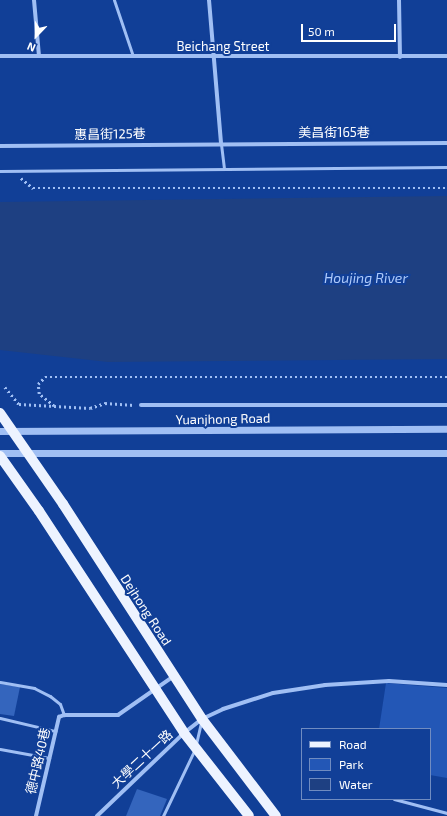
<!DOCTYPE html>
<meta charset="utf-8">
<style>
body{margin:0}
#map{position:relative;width:447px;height:816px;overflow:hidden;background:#113f97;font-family:"Exo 2","Noto Sans TC",sans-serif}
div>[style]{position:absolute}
.green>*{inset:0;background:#2357b6}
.water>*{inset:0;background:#1e4082}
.building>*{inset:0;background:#3465bd}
.path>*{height:2.5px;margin-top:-1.25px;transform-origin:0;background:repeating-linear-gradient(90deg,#a0bff4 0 2px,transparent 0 5px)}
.service>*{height:3px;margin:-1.5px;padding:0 1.5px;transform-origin:1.5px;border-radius:1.5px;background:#a0bff4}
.minor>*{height:4px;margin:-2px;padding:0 2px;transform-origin:2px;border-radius:2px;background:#a0bff4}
.tertiary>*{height:7px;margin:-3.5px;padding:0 3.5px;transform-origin:3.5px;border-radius:3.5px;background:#a0bff4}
.primary>*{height:10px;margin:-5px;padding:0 5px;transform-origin:5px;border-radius:5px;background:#edf3ff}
span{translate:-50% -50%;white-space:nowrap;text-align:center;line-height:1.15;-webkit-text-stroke:4px #113f97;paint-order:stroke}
.street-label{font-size:13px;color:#fff}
.water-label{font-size:14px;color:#adc9fa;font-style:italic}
.legend{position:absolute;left:301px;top:728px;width:130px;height:72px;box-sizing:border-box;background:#113f97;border:1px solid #708cc1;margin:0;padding:5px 7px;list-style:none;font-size:12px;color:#fff}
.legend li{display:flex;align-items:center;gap:8px;height:20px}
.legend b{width:20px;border:1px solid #708cc1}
.north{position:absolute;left:16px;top:16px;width:40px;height:40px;-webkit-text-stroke:3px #113f97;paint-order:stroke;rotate:203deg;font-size:11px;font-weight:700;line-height:16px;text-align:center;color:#fff}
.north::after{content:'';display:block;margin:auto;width:14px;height:18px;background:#fff;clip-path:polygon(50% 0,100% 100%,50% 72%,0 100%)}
.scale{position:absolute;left:301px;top:24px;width:95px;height:18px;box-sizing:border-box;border:2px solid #fff;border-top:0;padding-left:5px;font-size:12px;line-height:14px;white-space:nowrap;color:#fff;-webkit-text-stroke:3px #113f97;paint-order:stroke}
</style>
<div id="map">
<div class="green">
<i style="clip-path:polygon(386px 683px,447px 688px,447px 778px,430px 775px,430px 729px,379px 729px)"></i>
</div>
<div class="water">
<i style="clip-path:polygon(447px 196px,447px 359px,108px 362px,0 350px,0 202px)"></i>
</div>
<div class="building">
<i style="clip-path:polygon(0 684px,20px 687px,14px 716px,0 714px)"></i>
<i style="clip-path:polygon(137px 789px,167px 799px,160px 816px,126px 816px)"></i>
</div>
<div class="path">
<i style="left:21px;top:178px;width:16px;rotate:40deg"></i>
<i style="left:33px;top:188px;width:414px"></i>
<i style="left:5px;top:387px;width:22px;rotate:51deg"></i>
<i style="left:19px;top:404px;width:71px;rotate:3.2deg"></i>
<i style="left:90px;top:408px;width:16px;rotate:-18deg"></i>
<i style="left:105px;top:403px;width:29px;rotate:4deg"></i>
<i style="left:54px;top:406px;width:19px;rotate:-141deg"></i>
<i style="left:39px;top:394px;width:10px;rotate:-96deg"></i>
<i style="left:38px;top:384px;width:10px;rotate:-45deg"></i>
<i style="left:45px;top:377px;width:402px"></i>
</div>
<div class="service">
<i style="left:114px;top:0;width:59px;rotate:71.3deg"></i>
<i style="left:221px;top:144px;width:25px;rotate:83deg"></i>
<i style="left:0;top:171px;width:447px;rotate:-0.5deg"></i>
<i style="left:0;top:682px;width:35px;rotate:10deg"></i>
<i style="left:34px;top:688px;width:18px;rotate:27deg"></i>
<i style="left:50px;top:696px;width:13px;rotate:39deg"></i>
<i style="left:60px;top:704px;width:12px;rotate:70deg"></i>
<i style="left:0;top:718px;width:57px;rotate:13.3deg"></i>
<i style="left:196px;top:744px;width:23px;rotate:-77deg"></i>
<i style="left:0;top:749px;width:50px;rotate:10.4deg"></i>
<i style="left:394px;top:799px;width:55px;rotate:14.8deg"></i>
<i style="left:163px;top:816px;width:74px;rotate:-64.5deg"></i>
</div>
<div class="minor">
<i style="left:34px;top:0;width:56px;rotate:84.9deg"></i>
<i style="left:209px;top:0;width:143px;rotate:85.2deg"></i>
<i style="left:399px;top:0;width:57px;rotate:89deg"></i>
<i style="left:0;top:56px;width:447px"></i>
<i style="left:0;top:146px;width:447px;rotate:-0.4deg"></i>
<i style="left:141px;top:405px;width:306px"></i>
<i style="left:36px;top:816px;width:102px;rotate:-76.9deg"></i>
<i style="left:59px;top:717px;width:5px;rotate:-22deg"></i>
<i style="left:64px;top:715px;width:54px"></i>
<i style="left:118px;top:715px;width:68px;rotate:-34.9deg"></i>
<i style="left:97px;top:816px;width:120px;rotate:-43.7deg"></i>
<i style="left:184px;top:733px;width:23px;rotate:-38deg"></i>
<i style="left:202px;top:719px;width:23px;rotate:-25deg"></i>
<i style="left:223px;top:709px;width:52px;rotate:-17.7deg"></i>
<i style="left:273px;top:693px;width:53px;rotate:-8.7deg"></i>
<i style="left:325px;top:685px;width:64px;rotate:-3.6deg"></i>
<i style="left:389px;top:681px;width:58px;rotate:3.9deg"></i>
</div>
<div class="tertiary">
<i style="left:0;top:431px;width:447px;rotate:-0.3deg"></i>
<i style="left:0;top:453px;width:447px"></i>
</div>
<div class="primary">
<i style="left:0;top:413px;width:111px;rotate:55.3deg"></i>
<i style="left:63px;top:504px;width:256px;rotate:57.1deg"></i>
<i style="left:202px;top:719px;width:122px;rotate:52.7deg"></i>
<i style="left:0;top:456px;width:67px;rotate:54.7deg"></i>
<i style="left:39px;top:511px;width:265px;rotate:56.8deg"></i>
<i style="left:184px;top:733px;width:105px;rotate:51.9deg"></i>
</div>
<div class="street-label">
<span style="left:223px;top:46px">Beichang Street</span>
<span style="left:334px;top:132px">美昌街165巷</span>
<span style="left:110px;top:134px;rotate:-1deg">惠昌街125巷</span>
<span style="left:223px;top:419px;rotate:-1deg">Yuanjhong Road</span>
<span style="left:146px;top:610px;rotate:57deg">Dejhong Road</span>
<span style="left:142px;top:759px;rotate:-43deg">大學二十一路</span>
<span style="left:38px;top:761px;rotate:-77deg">德中路40巷</span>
</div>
<div class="water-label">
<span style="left:366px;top:278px">Houjing River</span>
</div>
<ul class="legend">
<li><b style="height:5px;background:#edf3ff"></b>Road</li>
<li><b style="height:11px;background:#2357b6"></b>Park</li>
<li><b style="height:11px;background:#1e4082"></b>Water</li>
</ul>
<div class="north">N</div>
<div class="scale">50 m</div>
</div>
